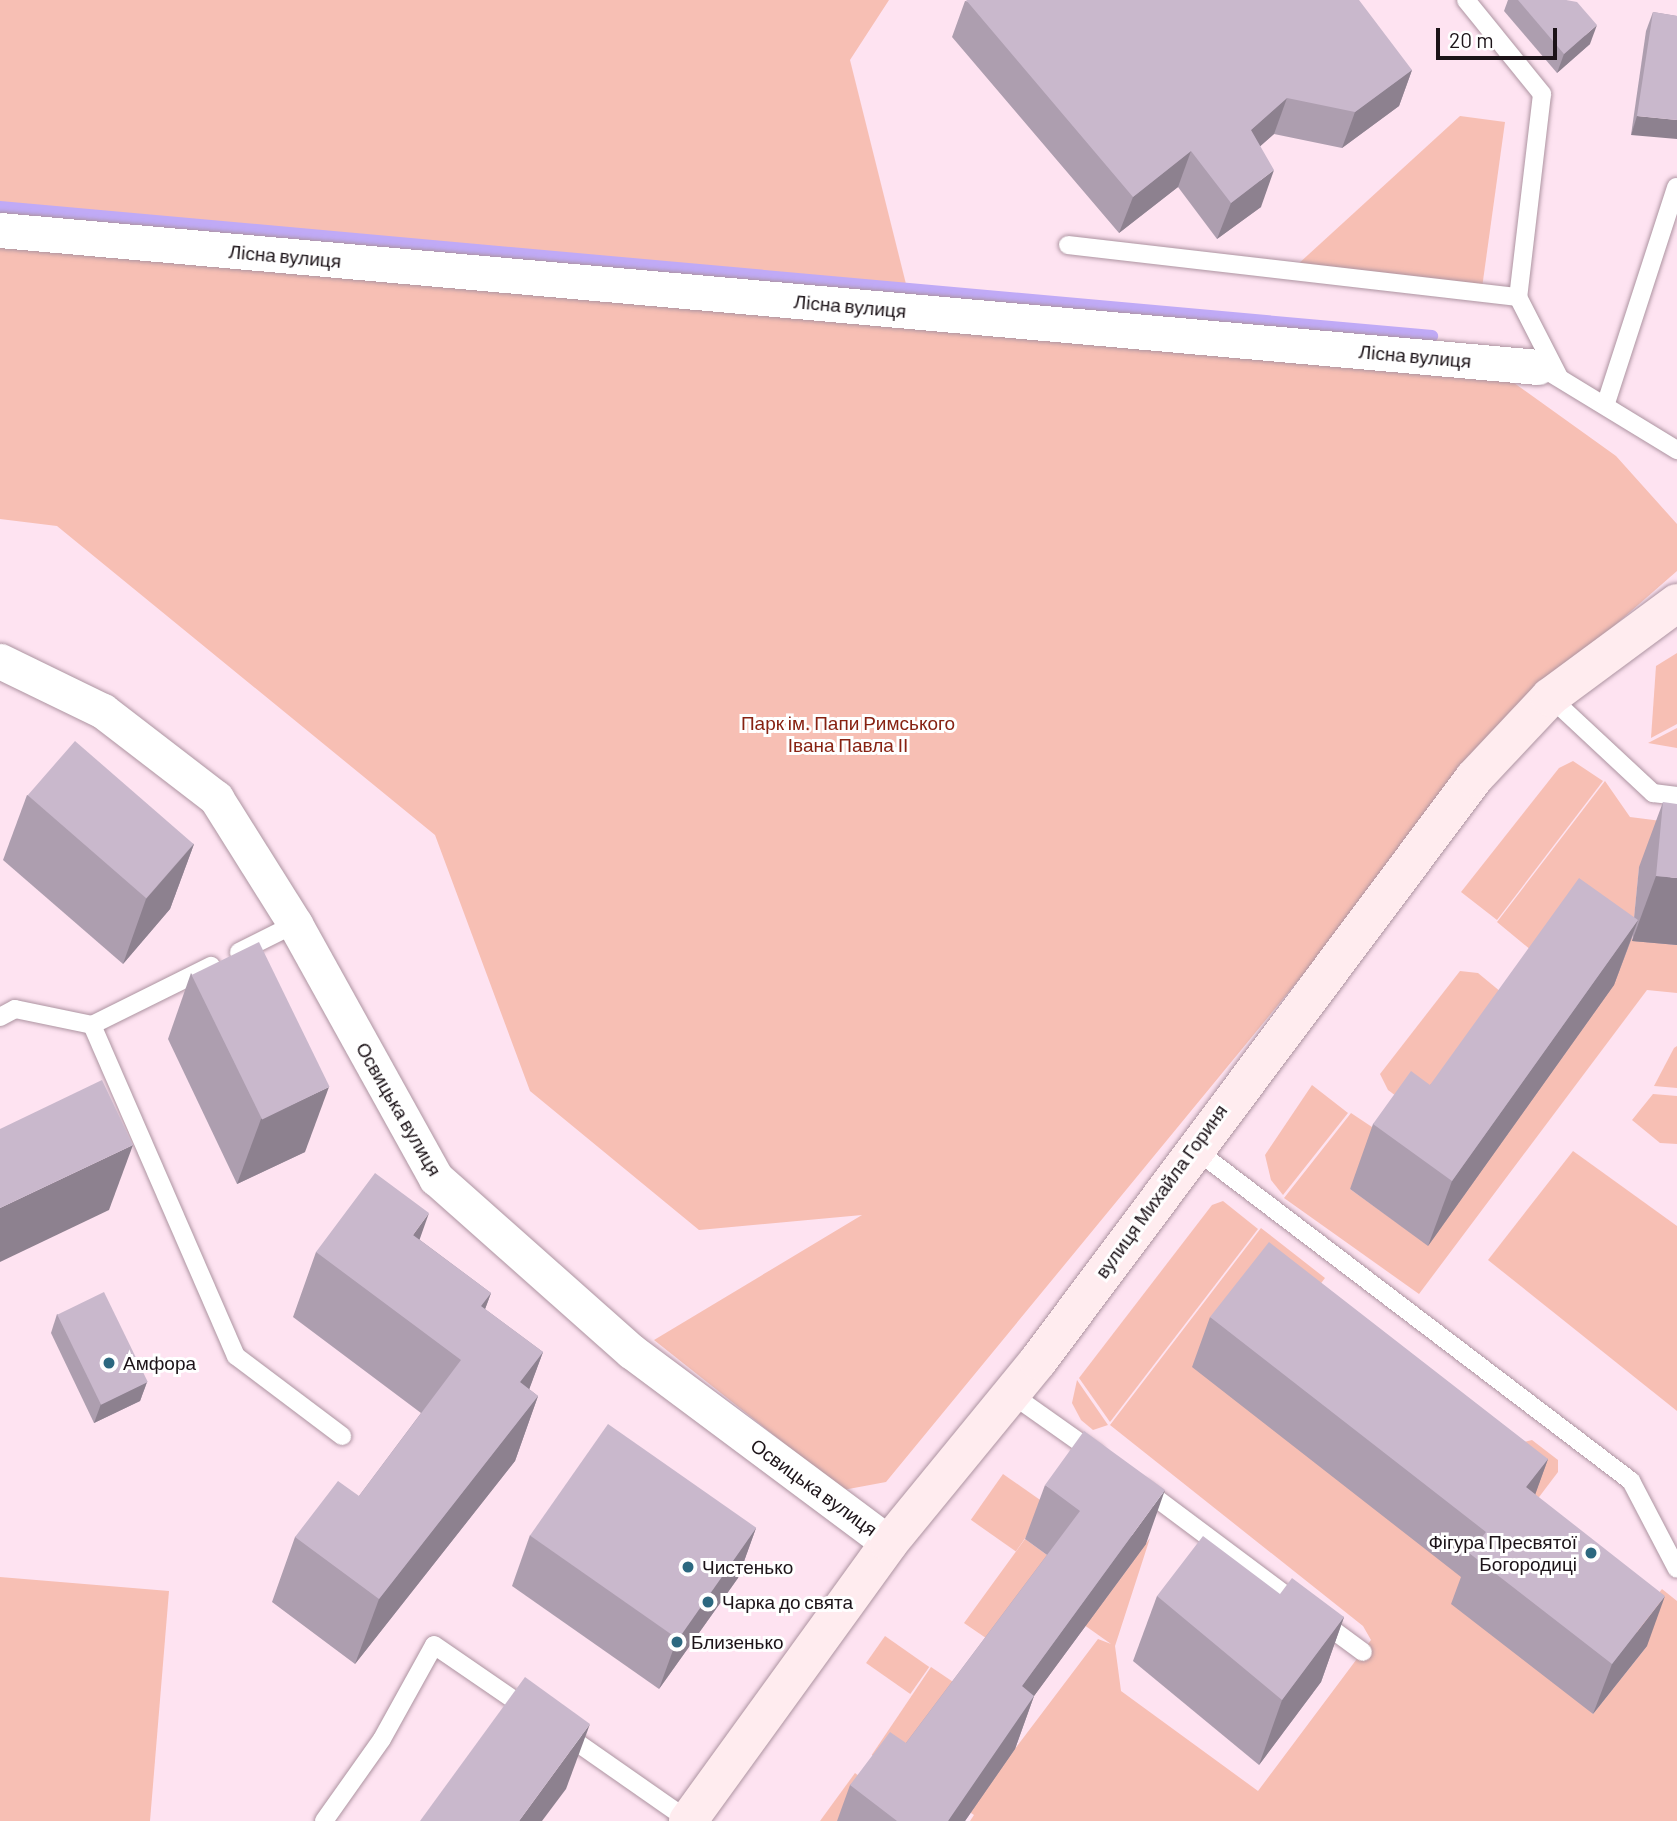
<!DOCTYPE html>
<meta charset="utf-8">
<style>
body{margin:0}
#map{position:relative;width:1677px;height:1821px;overflow:hidden;background:#fee3f1;font-family:Barlow,sans-serif}
div>[style]{position:absolute}
.green>*{inset:0;background:#f7bfb4;transform-origin:0 0}
.stream>*{height:12px;margin:-6px;padding:0 6px;transform-origin:6px;border-radius:6px;background:#c0aaf6}
.roads{filter:drop-shadow(0 0 2px #ad94a1) drop-shadow(0 0 2px #ad94a1)}
.lane>*{height:18px;margin:-9px;padding:0 9px;transform-origin:9px;border-radius:9px;background:#fff}
.street>*{height:35px;margin:-17.5px;padding:0 17.5px;transform-origin:17.5px;border-radius:17.5px;background:#fff}
.secondary>*{height:38px;margin:-19px;padding:0 19px;transform-origin:19px;border-radius:19px;background:#ffecef}
.wall>*{inset:0;background:#ad9eaf}
.shaded-wall>*{inset:0;background:#8d818f}
.building>*{inset:0;background:#c9b8cc;transform-origin:0 0}
.dots>*{width:19px;height:19px;translate:-50% -50%;box-sizing:border-box;border:4px solid #fff;border-radius:50%}
span{translate:-50% -50%;white-space:nowrap;text-align:center;line-height:1.15;-webkit-text-stroke:6px #fff;paint-order:stroke}
.street-label{font-size:19px;color:#1c1318}
.park-label{font-size:19px;color:#872212}
.poi-label{font-size:19px;color:#1c1318}
.left{translate:0 -50%;text-align:left}
.right{translate:-100% -50%;text-align:right}
.scale{position:absolute;left:1436px;top:28px;width:121px;height:32px;box-sizing:border-box;border:4px solid #1c1318;border-top:0;padding-left:9px;font-size:21px;line-height:24px;white-space:nowrap;color:#1c1318;-webkit-text-stroke:5px #fff;paint-order:stroke}
</style>
<div id="map">
<div class="green">
<i style="clip-path:polygon(0 0,889px 0,850px 60px,914px 316px,1496px 370px,1616px 456px,1677px 524px,1677px 571px,1528px 701px,886px 1482px,843px 1490px,654px 1340px,862px 1215px,699px 1230px,530px 1091px,435px 835px,57px 526px,0 519px)"></i>
<i style="clip-path:polygon(1460px 116px,1505px 122px,1482px 288px,1297px 265px)"></i>
<i style="clip-path:polygon(1677px 653px,1677px 724px,1651px 738px,1656px 666px)"></i>
<i style="clip-path:polygon(1677px 728px,1677px 748px,1648px 743px)"></i>
<i style="clip-path:polygon(1573px 761px,1603px 781px,1497px 920px,1461px 892px,1559px 768px)"></i>
<i style="clip-path:polygon(1605px 781px,1630px 817px,1677px 823px,1639px 868px,1632px 940px,1677px 945px,1677px 993px,1647px 990px,1419px 1294px,1284px 1198px,1351px 1113px,1387px 1137px,1350px 1189px,1428px 1245px,1543px 960px,1497px 922px)"></i>
<i style="clip-path:polygon(1460px 971px,1478px 973px,1513px 1002px,1428px 1120px,1388px 1090px,1380px 1074px)"></i>
<i style="clip-path:polygon(1677px 1046px,1677px 1088px,1654px 1086px,1674px 1048px)"></i>
<i style="clip-path:polygon(1312px 1085px,1348px 1113px,1283px 1195px,1271px 1180px,1265px 1155px)"></i>
<i style="clip-path:polygon(1653px 1094px,1677px 1096px,1677px 1144px,1660px 1143px,1632px 1120px)"></i>
<i style="clip-path:polygon(1573px 1151px,1677px 1226px,1677px 1411px,1488px 1260px)"></i>
<i style="clip-path:polygon(1223px 1201px,1258px 1229px,1110px 1422px,1079px 1378px,1212px 1205px)"></i>
<i style="clip-path:polygon(1261px 1228px,1325px 1278px,1291px 1323px,1467px 1582px,1593px 1714px,1647px 1646px,1628px 1632px,1662px 1589px,1677px 1601px,1677px 1821px,970px 1821px,974px 1815px,968px 1811px,1098px 1639px,1111px 1644px,1039px 1593px,999px 1647px,964px 1623px,1025px 1539px,1106px 1598px,1150px 1538px,1115px 1646px,1121px 1691px,1258px 1791px,1371px 1640px,1363px 1626px,1110px 1425px)"></i>
<i style="clip-path:polygon(1077px 1380px,1108px 1425px,1093px 1430px,1081px 1420px,1072px 1403px)"></i>
<i style="clip-path:polygon(1532px 1440px,1558px 1460px,1558px 1472px,1530px 1509px,1516px 1444px)"></i>
<i style="left:1003px;top:1474px;width:55px;height:56px;rotate:35deg"></i>
<i style="clip-path:polygon(0 1577px,169px 1591px,150px 1821px,0 1821px)"></i>
<i style="left:885px;top:1636px;width:54px;height:33px;rotate:35deg"></i>
<i style="left:931px;top:1667px;width:42px;height:106px;rotate:34deg"></i>
<i style="clip-path:polygon(855px 1773px,871px 1785px,844px 1821px,820px 1821px)"></i>
</div>
<div class="stream">
<i style="left:0;top:207px;width:1438px;rotate:5.15deg"></i>
</div>
<div class="roads">
<div class="lane">
<i style="left:1466px;top:0;width:121px;rotate:51deg"></i>
<i style="left:1542px;top:94px;width:204px;rotate:96.7deg"></i>
<i style="left:1518px;top:297px;width:90px;rotate:62.9deg"></i>
<i style="left:1068px;top:245px;width:453px;rotate:6.6deg"></i>
<i style="left:1549px;top:372px;width:150px;rotate:31.4deg"></i>
<i style="left:1606px;top:403px;width:227px;rotate:-72deg"></i>
<i style="left:1550px;top:697px;width:141px;rotate:43deg"></i>
<i style="left:1653px;top:793px;width:24px;rotate:7deg"></i>
<i style="left:239px;top:952px;width:63px;rotate:-26.6deg"></i>
<i style="left:0;top:1017px;width:17px;rotate:-28deg"></i>
<i style="left:15px;top:1009px;width:79px;rotate:11.7deg"></i>
<i style="left:92px;top:1025px;width:133px;rotate:-26.4deg"></i>
<i style="left:92px;top:1025px;width:361px;rotate:66.5deg"></i>
<i style="left:236px;top:1356px;width:133px;rotate:37deg"></i>
<i style="left:1192px;top:1147px;width:552px;rotate:37.26deg"></i>
<i style="left:1631px;top:1481px;width:99px;rotate:62.4deg"></i>
<i style="left:1010px;top:1393px;width:105px;rotate:35.3deg"></i>
<i style="left:1144px;top:1489px;width:192px;rotate:36.8deg"></i>
<i style="left:1321px;top:1621px;width:52px;rotate:36.4deg"></i>
<i style="left:562px;top:1732px;width:154px;rotate:34.9deg"></i>
<i style="left:324px;top:1821px;width:100px;rotate:-54.7deg"></i>
<i style="left:382px;top:1739px;width:107px;rotate:-61deg"></i>
<i style="left:434px;top:1645px;width:116px;rotate:34.5deg"></i>
</div>
<div class="street">
<i style="left:0;top:230px;width:1544px;rotate:5.09deg"></i>
<i style="left:0;top:661px;width:114px;rotate:25.9deg"></i>
<i style="left:103px;top:711px;width:143px;rotate:37.6deg"></i>
<i style="left:216px;top:798px;width:149px;rotate:57.9deg"></i>
<i style="left:295px;top:924px;width:291px;rotate:61deg"></i>
<i style="left:436px;top:1178px;width:261px;rotate:41.6deg"></i>
<i style="left:631px;top:1351px;width:322px;rotate:36.7deg"></i>
</div>
<div class="secondary">
<i style="left:688px;top:1821px;width:343px;rotate:-54.1deg"></i>
<i style="left:889px;top:1543px;width:235px;rotate:-50.7deg"></i>
<i style="left:1038px;top:1361px;width:728px;rotate:-53.21deg"></i>
<i style="left:1474px;top:778px;width:111px;rotate:-46.8deg"></i>
<i style="left:1550px;top:697px;width:158px;rotate:-36.5deg"></i>
</div>
</div>
<div class="wall">
<i style="clip-path:polygon(1508px 0,1566px 0,1590px 44px,1557px 73px,1504px 11px)"></i>
<i style="clip-path:polygon(965px 1px,1412px 70px,1399px 106px,1342px 148px,1274px 134px,1260px 146px,1261px 207px,1217px 239px,1178px 187px,1119px 233px,952px 37px)"></i>
<i style="clip-path:polygon(1653px 12px,1677px 16px,1631px 135px,1646px 31px)"></i>
<i style="clip-path:polygon(27px 795px,194px 844px,170px 909px,123px 964px,3px 860px)"></i>
<i style="clip-path:polygon(1663px 802px,1677px 945px,1632px 941px,1633px 935px,1614px 985px,1428px 1246px,1350px 1189px,1373px 1124px,1430px 1085px,1634px 918px,1639px 867px)"></i>
<i style="clip-path:polygon(191px 973px,305px 1152px,237px 1184px,168px 1039px)"></i>
<i style="clip-path:polygon(420px 1240px,491px 1293px,485px 1309px,543px 1352px,529px 1389px,538px 1396px,515px 1461px,355px 1664px,272px 1602px,295px 1537px,359px 1496px,421px 1413px,293px 1317px,316px 1252px)"></i>
<i style="clip-path:polygon(57px 1314px,147px 1382px,140px 1401px,94px 1423px,51px 1333px)"></i>
<i style="clip-path:polygon(1210px 1317px,1548px 1459px,1535px 1494px,1647px 1646px,1593px 1714px,1451px 1604px,1461px 1577px,1192px 1367px)"></i>
<i style="clip-path:polygon(1045px 1485px,1146px 1544px,1034px 1696px,1015px 1749px,965px 1821px,837px 1821px,850px 1785px,906px 1743px,1047px 1555px,1025px 1539px)"></i>
<i style="clip-path:polygon(756px 1528px,738px 1578px,659px 1689px,512px 1586px,530px 1535px)"></i>
<i style="clip-path:polygon(1280px 1594px,1344px 1617px,1321px 1682px,1259px 1765px,1133px 1661px,1157px 1596px)"></i>
</div>
<div class="shaded-wall">
<i style="clip-path:polygon(1597px 25px,1590px 44px,1557px 73px,1564px 54px)"></i>
<i style="clip-path:polygon(1412px 70px,1399px 106px,1342px 148px,1355px 112px)"></i>
<i style="clip-path:polygon(1287px 98px,1274px 134px,1238px 166px,1251px 130px)"></i>
<i style="clip-path:polygon(1637px 116px,1677px 120px,1677px 139px,1631px 135px)"></i>
<i style="clip-path:polygon(1191px 151px,1178px 187px,1119px 233px,1133px 197px)"></i>
<i style="clip-path:polygon(1274px 170px,1261px 207px,1217px 239px,1231px 203px)"></i>
<i style="clip-path:polygon(194px 844px,170px 909px,123px 964px,146px 899px)"></i>
<i style="clip-path:polygon(1656px 876px,1677px 878px,1677px 945px,1632px 941px)"></i>
<i style="clip-path:polygon(1638px 920px,1614px 985px,1428px 1246px,1452px 1181px)"></i>
<i style="clip-path:polygon(329px 1087px,305px 1152px,237px 1184px,261px 1119px)"></i>
<i style="clip-path:polygon(133px 1145px,109px 1210px,0 1262px,0 1208px)"></i>
<i style="clip-path:polygon(429px 1213px,406px 1278px,413px 1235px)"></i>
<i style="clip-path:polygon(491px 1293px,467px 1358px,481px 1306px)"></i>
<i style="clip-path:polygon(543px 1352px,519px 1417px,520px 1382px)"></i>
<i style="clip-path:polygon(147px 1382px,140px 1401px,94px 1423px,101px 1404px)"></i>
<i style="clip-path:polygon(538px 1396px,515px 1461px,355px 1664px,379px 1599px)"></i>
<i style="clip-path:polygon(1548px 1459px,1530px 1509px,1526px 1487px)"></i>
<i style="clip-path:polygon(1165px 1490px,1146px 1544px,1034px 1696px,1015px 1749px,965px 1821px,948px 1821px,1022px 1686px)"></i>
<i style="clip-path:polygon(756px 1528px,738px 1578px,659px 1689px,677px 1639px)"></i>
<i style="clip-path:polygon(1665px 1596px,1647px 1646px,1593px 1714px,1612px 1664px)"></i>
<i style="clip-path:polygon(1344px 1617px,1321px 1682px,1259px 1765px,1282px 1700px)"></i>
<i style="clip-path:polygon(590px 1724px,566px 1789px,542px 1821px,519px 1821px)"></i>
</div>
<div class="building">
<i style="clip-path:polygon(966px 0,1359px 0,1412px 70px,1355px 112px,1287px 98px,1251px 130px,1274px 170px,1231px 203px,1191px 151px,1133px 197px)"></i>
<i style="clip-path:polygon(1518px 0,1566px 0,1577px 2px,1597px 25px,1564px 54px)"></i>
<i style="clip-path:polygon(1653px 12px,1677px 16px,1677px 120px,1637px 116px)"></i>
<i style="left:75px;top:741px;width:157px;height:72px;rotate:41deg"></i>
<i style="clip-path:polygon(1663px 802px,1677px 804px,1677px 878px,1656px 876px)"></i>
<i style="clip-path:polygon(1579px 878px,1638px 920px,1452px 1181px,1373px 1124px,1411px 1071px,1430px 1085px)"></i>
<i style="left:259px;top:942px;width:161px;height:75px;rotate:64deg"></i>
<i style="clip-path:polygon(102px 1080px,133px 1145px,0 1208px,0 1129px)"></i>
<i style="clip-path:polygon(375px 1173px,429px 1213px,413px 1235px,491px 1293px,481px 1306px,543px 1352px,520px 1382px,538px 1396px,379px 1599px,295px 1537px,338px 1481px,359px 1496px,461px 1360px,316px 1252px)"></i>
<i style="clip-path:polygon(1269px 1242px,1548px 1459px,1526px 1487px,1665px 1596px,1612px 1664px,1469px 1553px,1486px 1532px,1210px 1317px)"></i>
<i style="left:104px;top:1292px;width:100px;height:52px;rotate:64deg"></i>
<i style="left:608px;top:1424px;width:181px;height:136px;rotate:35deg"></i>
<i style="clip-path:polygon(1084px 1431px,1165px 1490px,1022px 1686px,1034px 1696px,948px 1821px,897px 1821px,850px 1785px,890px 1732px,906px 1743px,1080px 1511px,1045px 1485px)"></i>
<i style="clip-path:polygon(1203px 1536px,1280px 1594px,1292px 1578px,1344px 1617px,1282px 1700px,1157px 1596px)"></i>
<i style="clip-path:polygon(525px 1677px,590px 1724px,519px 1821px,420px 1821px)"></i>
</div>
<div class="dots">
<i style="left:109px;top:1363px;background:#2c6880"></i>
<i style="left:1591px;top:1553px;background:#2c6880"></i>
<i style="left:688px;top:1567px;background:#2c6880"></i>
<i style="left:708px;top:1602px;background:#2c6880"></i>
<i style="left:677px;top:1642px;background:#2c6880"></i>
</div>
<div class="street-label">
<span style="left:285px;top:256px;rotate:5deg">Лісна вулиця</span>
<span style="left:850px;top:306px;rotate:5deg">Лісна вулиця</span>
<span style="left:1415px;top:356px;rotate:5deg">Лісна вулиця</span>
<span style="left:399px;top:1109px;rotate:60deg">Освицька вулиця</span>
<span style="left:1161px;top:1191px;rotate:-54deg">вулиця Михайла Гориня</span>
<span style="left:814px;top:1487px;rotate:36deg">Освицька вулиця</span>
</div>
<div class="park-label">
<span style="left:848px;top:734px">Парк ім. Папи Римського<br>Івана Павла ІІ</span>
</div>
<div class="poi-label">
<span class="left" style="left:123px;top:1363px">Амфора</span>
<span class="right" style="left:1577px;top:1553px">Фігура Пресвятої<br>Богородиці</span>
<span class="left" style="left:702px;top:1567px">Чистенько</span>
<span class="left" style="left:722px;top:1602px">Чарка до свята</span>
<span class="left" style="left:691px;top:1642px">Близенько</span>
</div>
<div class="scale">20 m</div>
</div>
